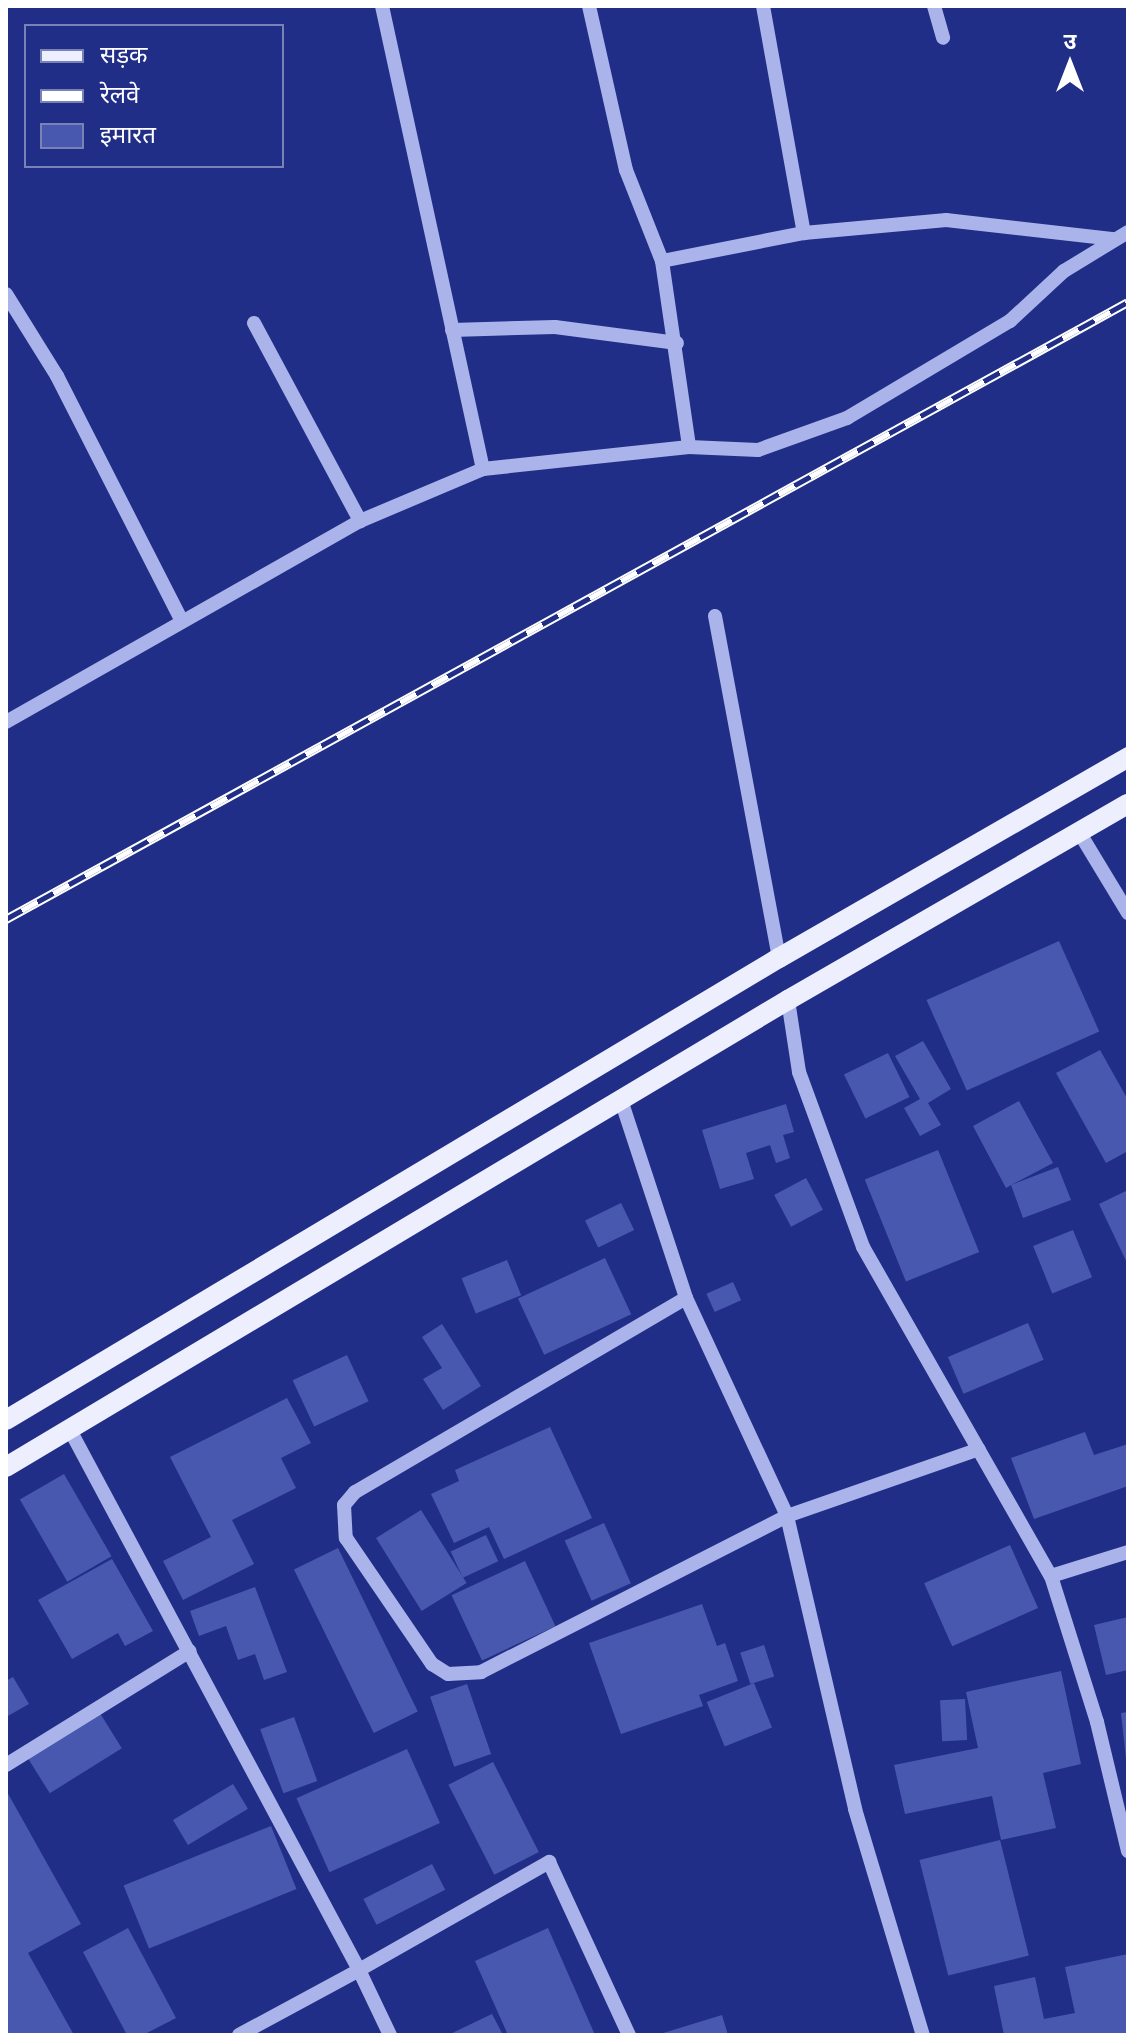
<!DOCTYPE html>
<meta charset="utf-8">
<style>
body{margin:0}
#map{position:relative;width:1134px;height:2041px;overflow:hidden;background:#202e87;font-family:Barlow,"Noto Sans Devanagari",sans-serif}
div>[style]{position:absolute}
.building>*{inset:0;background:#4958af;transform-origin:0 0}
.minor>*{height:14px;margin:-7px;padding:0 7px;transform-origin:7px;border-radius:7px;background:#aab4ea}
.major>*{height:20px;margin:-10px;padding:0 10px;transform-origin:10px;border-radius:10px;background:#eeeffe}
.rail>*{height:9px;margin-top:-4.5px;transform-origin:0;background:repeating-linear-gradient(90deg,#202e87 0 18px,#fff 0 36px);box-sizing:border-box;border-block:2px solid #fff}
span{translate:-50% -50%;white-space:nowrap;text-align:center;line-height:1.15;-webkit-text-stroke:7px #202e87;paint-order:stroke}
.frame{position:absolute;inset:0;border:8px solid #fff;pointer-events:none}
.legend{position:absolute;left:24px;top:24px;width:260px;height:144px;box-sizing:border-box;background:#202e87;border:2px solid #7982b7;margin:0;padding:10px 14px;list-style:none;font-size:24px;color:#fff}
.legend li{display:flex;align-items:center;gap:16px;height:40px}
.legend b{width:40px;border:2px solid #7982b7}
.north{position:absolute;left:1030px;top:24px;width:80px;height:80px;-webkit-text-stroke:6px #202e87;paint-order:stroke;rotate:0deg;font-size:22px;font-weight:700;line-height:32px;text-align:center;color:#fff}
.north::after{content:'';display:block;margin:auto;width:28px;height:36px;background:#fff;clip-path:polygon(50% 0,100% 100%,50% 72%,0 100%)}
</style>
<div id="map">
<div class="building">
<i style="left:1059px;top:941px;width:99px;height:145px;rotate:66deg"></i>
<i style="clip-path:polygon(923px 1041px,951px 1089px,928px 1103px,941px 1125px,920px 1136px,904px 1108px,920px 1099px,895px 1056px)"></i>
<i style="clip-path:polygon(1100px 1050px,1128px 1100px,1128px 1151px,1106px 1163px,1056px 1073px)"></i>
<i style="left:888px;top:1053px;width:49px;height:49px;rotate:64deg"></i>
<i style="clip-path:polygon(1019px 1101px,1053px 1163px,1011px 1185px,1058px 1167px,1071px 1200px,1023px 1218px,1011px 1185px,1006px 1188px,973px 1126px)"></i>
<i style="clip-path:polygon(786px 1104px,794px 1132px,783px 1135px,790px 1158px,776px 1163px,770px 1145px,746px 1153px,754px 1179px,720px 1189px,702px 1130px)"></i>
<i style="left:938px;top:1150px;width:110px;height:79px;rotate:68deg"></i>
<i style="left:806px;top:1178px;width:36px;height:36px;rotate:62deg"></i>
<i style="clip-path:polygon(1128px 1190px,1128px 1265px,1099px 1204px)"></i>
<i style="left:621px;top:1203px;width:30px;height:40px;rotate:64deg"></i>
<i style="left:1073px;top:1230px;width:51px;height:43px;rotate:68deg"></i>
<i style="left:605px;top:1258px;width:62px;height:96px;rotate:65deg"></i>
<i style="left:507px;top:1260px;width:38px;height:49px;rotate:68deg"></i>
<i style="left:733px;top:1282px;width:20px;height:29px;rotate:66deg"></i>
<i style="left:1028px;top:1323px;width:40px;height:87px;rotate:67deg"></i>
<i style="clip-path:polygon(442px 1324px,481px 1386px,443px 1410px,423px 1379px,442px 1368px,422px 1337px)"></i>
<i style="left:347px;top:1355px;width:51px;height:60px;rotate:65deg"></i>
<i style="clip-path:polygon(287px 1398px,311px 1443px,281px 1458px,296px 1488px,232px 1520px,254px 1564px,183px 1600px,163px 1561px,211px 1537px,170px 1457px)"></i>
<i style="clip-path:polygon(550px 1427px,592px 1518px,504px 1559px,489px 1527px,454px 1543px,431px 1494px,459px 1481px,455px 1470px)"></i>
<i style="clip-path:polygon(1085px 1432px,1094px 1455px,1128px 1444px,1128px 1486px,1034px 1519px,1011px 1458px)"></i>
<i style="left:64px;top:1474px;width:95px;height:51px;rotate:60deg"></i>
<i style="left:421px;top:1510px;width:86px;height:53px;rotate:58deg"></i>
<i style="left:604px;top:1523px;width:66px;height:43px;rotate:66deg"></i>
<i style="left:486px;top:1535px;width:29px;height:39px;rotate:65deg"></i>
<i style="left:1010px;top:1545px;width:69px;height:94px;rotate:66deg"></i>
<i style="left:338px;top:1548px;width:182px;height:49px;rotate:64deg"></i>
<i style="clip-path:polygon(112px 1559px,153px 1631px,125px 1646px,118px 1633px,72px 1659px,38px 1600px)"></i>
<i style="left:525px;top:1561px;width:72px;height:81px;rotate:65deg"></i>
<i style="clip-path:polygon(255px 1587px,287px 1672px,264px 1680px,255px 1654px,238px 1660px,226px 1626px,199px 1636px,190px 1611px)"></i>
<i style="clip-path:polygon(702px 1604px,717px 1646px,725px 1643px,738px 1681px,699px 1695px,703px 1706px,621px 1734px,589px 1643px)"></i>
<i style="clip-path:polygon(1128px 1617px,1128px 1670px,1106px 1675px,1094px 1625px)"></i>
<i style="left:764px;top:1645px;width:33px;height:25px;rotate:72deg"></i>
<i style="clip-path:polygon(1061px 1671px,1081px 1764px,1043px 1773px,1056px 1828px,1001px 1840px,992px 1796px,905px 1814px,894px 1765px,978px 1748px,966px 1692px)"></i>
<i style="clip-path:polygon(13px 1677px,29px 1704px,6px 1717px,6px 1681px)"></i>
<i style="left:754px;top:1683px;width:48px;height:51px;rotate:68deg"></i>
<i style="left:467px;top:1684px;width:74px;height:39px;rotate:71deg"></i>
<i style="left:965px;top:1699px;width:41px;height:25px;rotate:87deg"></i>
<i style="left:98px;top:1710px;width:45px;height:85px;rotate:58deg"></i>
<i style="clip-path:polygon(1128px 1712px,1128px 1759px,1126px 1759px,1121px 1713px)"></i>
<i style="left:294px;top:1717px;width:68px;height:36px;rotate:70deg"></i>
<i style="left:407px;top:1749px;width:81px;height:121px;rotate:66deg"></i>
<i style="left:493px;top:1762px;width:101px;height:50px;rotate:63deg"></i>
<i style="left:233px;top:1784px;width:29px;height:70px;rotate:59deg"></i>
<i style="clip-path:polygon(6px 1790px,81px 1924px,28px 1953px,74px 2035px,6px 2035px)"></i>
<i style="left:271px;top:1826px;width:68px;height:159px;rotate:68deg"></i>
<i style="left:1000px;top:1840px;width:119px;height:83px;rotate:76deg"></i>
<i style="left:432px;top:1864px;width:29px;height:77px;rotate:63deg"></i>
<i style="clip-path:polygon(128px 1928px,176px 2018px,143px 2035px,127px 2035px,83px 1952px)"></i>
<i style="clip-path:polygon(548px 1928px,595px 2035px,508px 2035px,475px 1961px)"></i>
<i style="clip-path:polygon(1128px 1954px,1128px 2035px,1004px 2035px,994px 1986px,1035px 1977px,1044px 2019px,1075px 2013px,1065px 1967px)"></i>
<i style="clip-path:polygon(492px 2014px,503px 2035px,448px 2035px)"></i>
<i style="clip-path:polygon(722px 2015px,728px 2035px,660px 2035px,660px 2034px)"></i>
</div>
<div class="minor">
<i style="left:382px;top:6px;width:474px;rotate:77.7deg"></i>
<i style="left:589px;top:6px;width:168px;rotate:77.3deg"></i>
<i style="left:626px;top:170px;width:98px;rotate:68.4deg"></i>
<i style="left:662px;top:261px;width:188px;rotate:81.7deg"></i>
<i style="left:763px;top:6px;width:231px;rotate:79.8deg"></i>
<i style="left:934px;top:6px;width:33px;rotate:74deg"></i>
<i style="left:662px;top:261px;width:145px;rotate:-11.2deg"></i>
<i style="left:804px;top:233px;width:143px;rotate:-5.2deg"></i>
<i style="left:946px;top:220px;width:169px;rotate:6.5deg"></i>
<i style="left:6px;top:294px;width:97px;rotate:58.1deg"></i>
<i style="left:57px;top:376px;width:275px;rotate:63deg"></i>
<i style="left:254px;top:323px;width:225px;rotate:61.8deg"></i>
<i style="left:452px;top:330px;width:103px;rotate:-1.7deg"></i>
<i style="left:555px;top:327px;width:123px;rotate:7.5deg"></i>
<i style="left:715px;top:616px;width:348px;rotate:79.4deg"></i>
<i style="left:6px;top:722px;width:407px;rotate:-29.6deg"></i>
<i style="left:360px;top:521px;width:134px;rotate:-22.9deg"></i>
<i style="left:483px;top:469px;width:207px;rotate:-6.1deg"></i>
<i style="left:689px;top:447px;width:69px;rotate:2.5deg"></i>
<i style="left:758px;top:450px;width:95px;rotate:-19.8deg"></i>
<i style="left:847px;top:418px;width:190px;rotate:-30.8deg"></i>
<i style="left:1010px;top:321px;width:74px;rotate:-42.8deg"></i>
<i style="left:1064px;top:271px;width:75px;rotate:-31.4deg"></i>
<i style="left:1079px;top:832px;width:95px;rotate:58.8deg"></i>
<i style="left:788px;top:1000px;width:73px;rotate:81.3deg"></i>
<i style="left:799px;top:1072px;width:186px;rotate:69.9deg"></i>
<i style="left:863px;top:1247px;width:379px;rotate:60.3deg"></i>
<i style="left:1051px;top:1576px;width:81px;rotate:-17.3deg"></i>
<i style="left:621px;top:1100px;width:208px;rotate:71.8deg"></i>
<i style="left:686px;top:1298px;width:240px;rotate:65.1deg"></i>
<i style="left:787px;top:1516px;width:301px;rotate:76.9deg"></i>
<i style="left:855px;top:1809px;width:236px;rotate:73.3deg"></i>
<i style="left:686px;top:1298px;width:384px;rotate:149.6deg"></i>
<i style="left:355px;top:1492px;width:17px;rotate:130deg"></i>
<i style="left:344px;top:1505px;width:33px;rotate:87deg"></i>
<i style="left:346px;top:1538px;width:153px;rotate:55.7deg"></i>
<i style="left:432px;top:1664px;width:19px;rotate:32deg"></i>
<i style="left:448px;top:1674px;width:33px;rotate:-3deg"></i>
<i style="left:481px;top:1672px;width:343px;rotate:-27deg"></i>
<i style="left:787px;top:1516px;width:203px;rotate:-19.2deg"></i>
<i style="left:70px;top:1430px;width:612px;rotate:61.84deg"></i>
<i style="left:359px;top:1970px;width:219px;rotate:-29.6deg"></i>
<i style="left:549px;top:1862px;width:191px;rotate:65.2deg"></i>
<i style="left:1051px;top:1576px;width:153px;rotate:72.5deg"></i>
<i style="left:1097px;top:1722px;width:133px;rotate:76.5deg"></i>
<i style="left:6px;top:1765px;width:216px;rotate:-31.8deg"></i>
<i style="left:239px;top:2035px;width:136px;rotate:-28.4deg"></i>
<i style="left:359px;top:1970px;width:72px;rotate:64.5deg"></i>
</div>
<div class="major">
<i style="left:6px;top:1420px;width:901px;rotate:-30.87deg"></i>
<i style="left:779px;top:958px;width:403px;rotate:-29.9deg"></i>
<i style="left:6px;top:1467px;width:911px;rotate:-30.85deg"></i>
<i style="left:788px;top:1000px;width:392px;rotate:-30deg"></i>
</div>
<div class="rail">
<i style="left:6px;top:919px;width:1280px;rotate:-28.81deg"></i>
</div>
<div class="frame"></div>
<ul class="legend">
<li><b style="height:10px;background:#eeeffe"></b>सड़क</li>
<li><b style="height:10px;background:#fff"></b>रेलवे</li>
<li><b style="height:22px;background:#4958af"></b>इमारत</li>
</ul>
<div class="north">उ</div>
</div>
